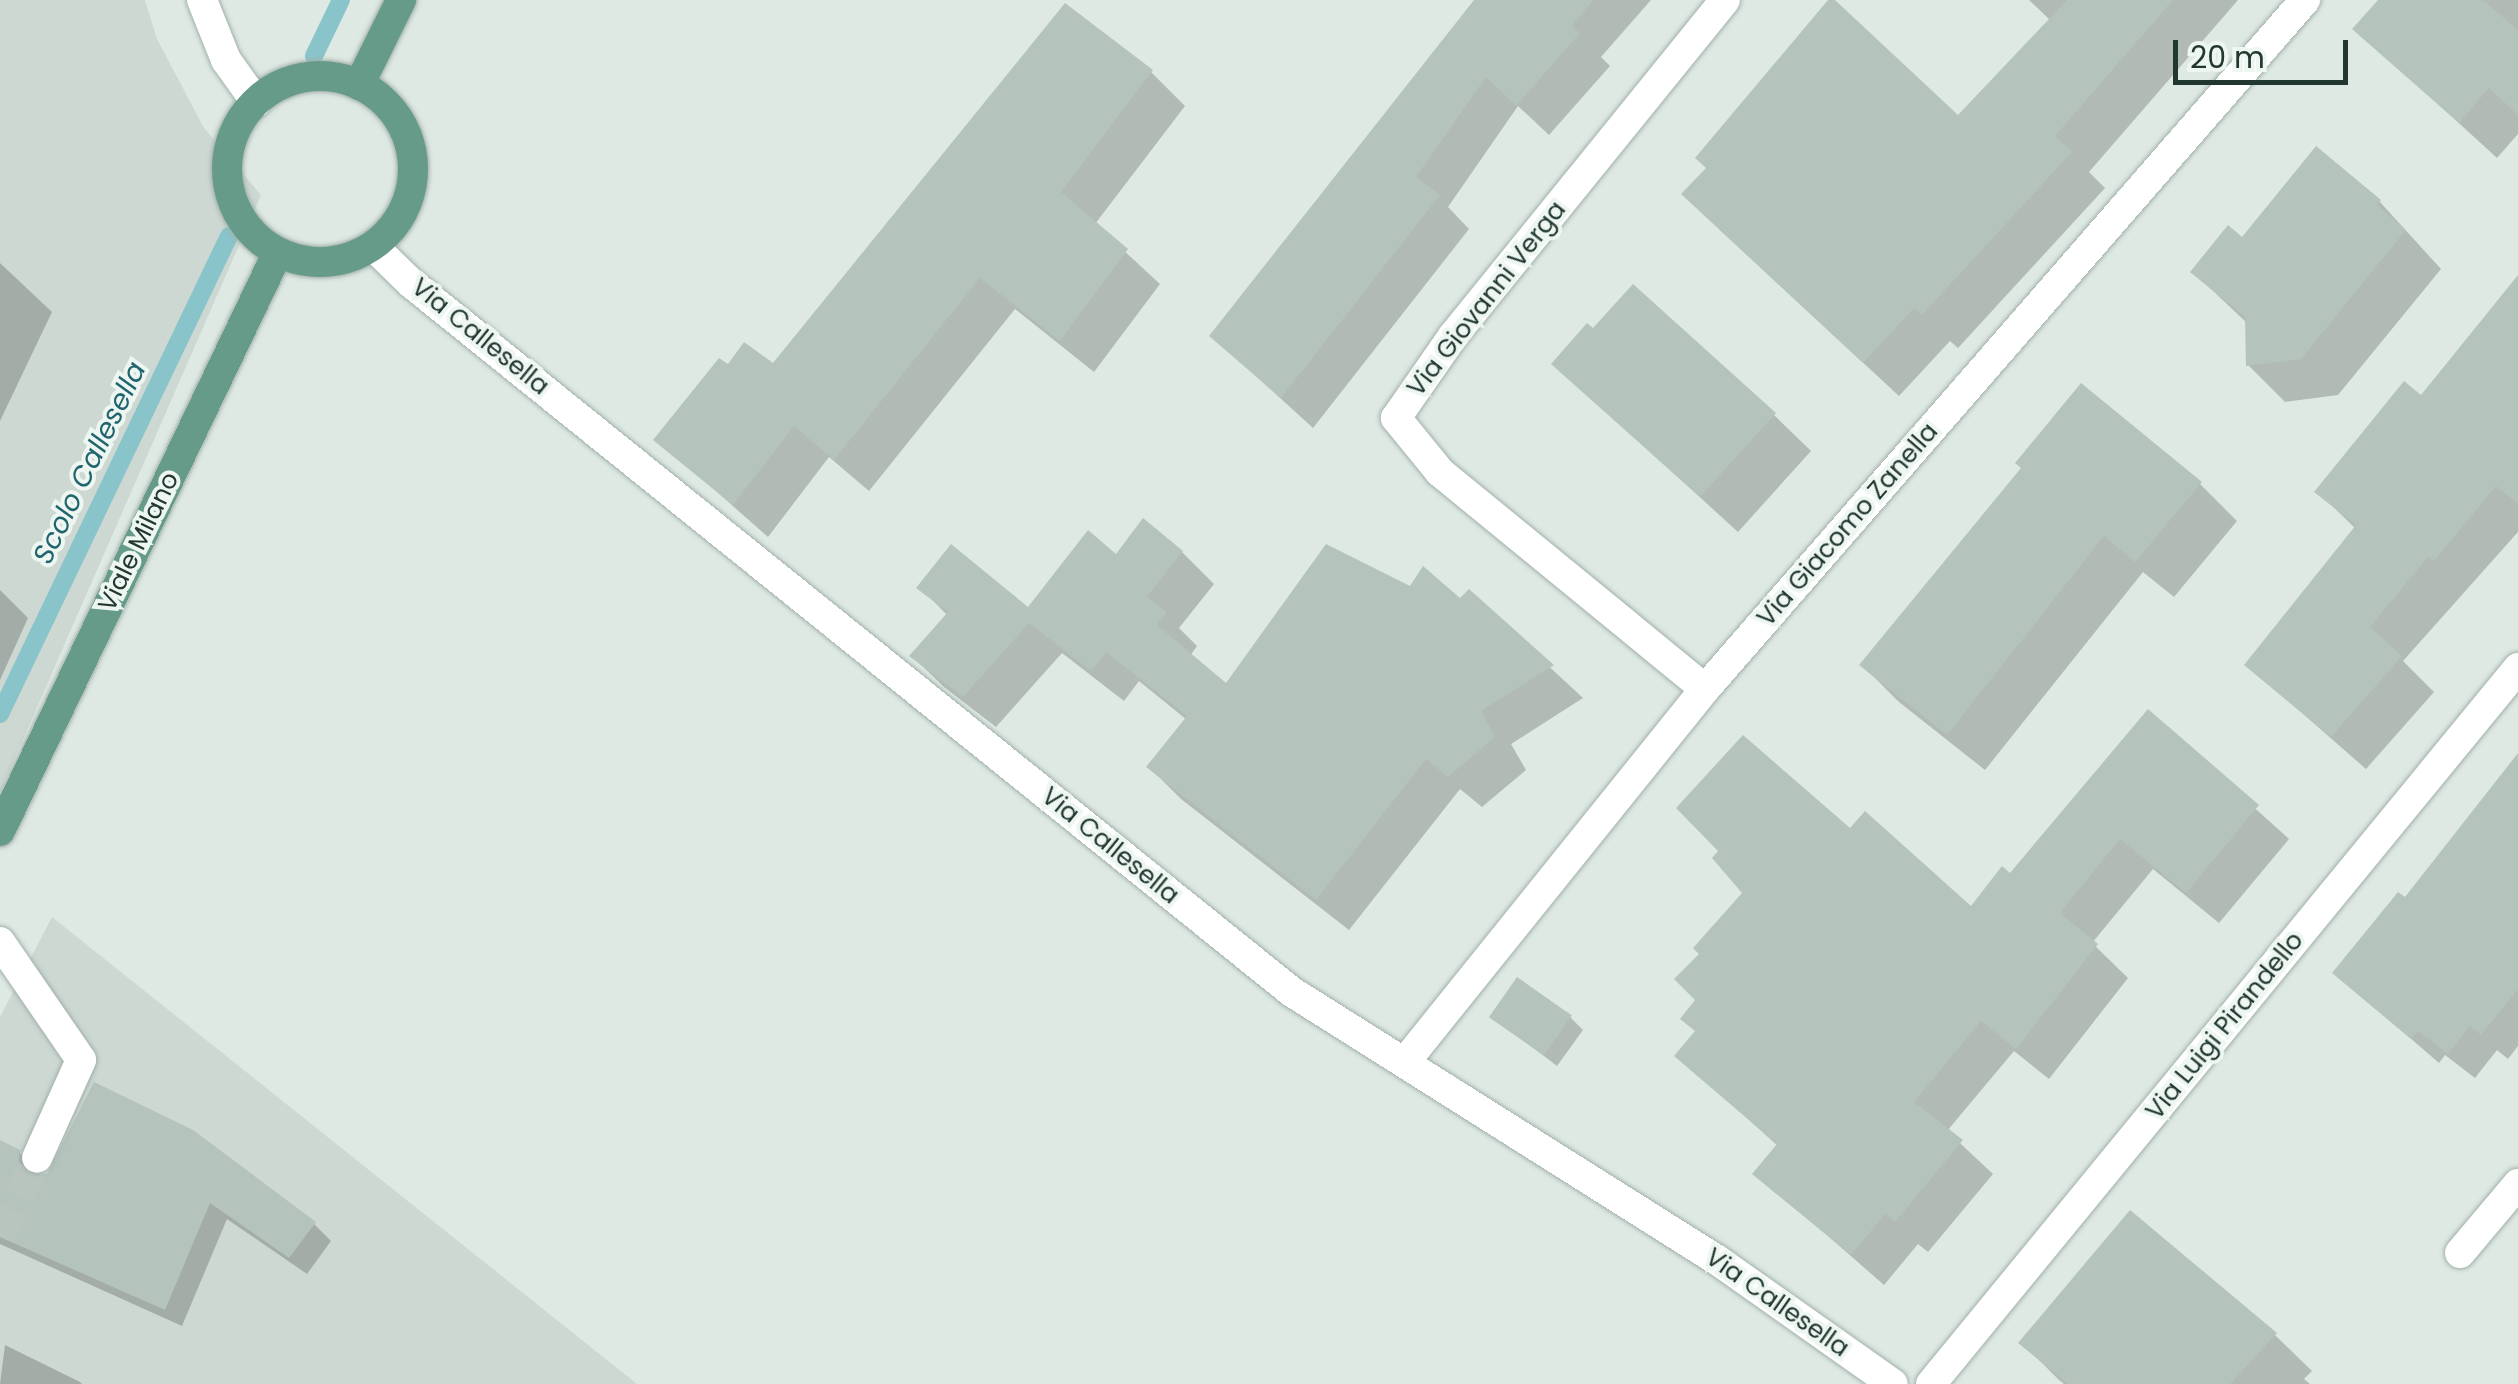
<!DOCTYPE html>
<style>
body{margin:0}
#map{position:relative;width:2518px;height:1384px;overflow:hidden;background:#dee9e3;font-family:Poppins,sans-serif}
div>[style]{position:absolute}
.built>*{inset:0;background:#cdd8d2}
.shadow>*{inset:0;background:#0003}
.stream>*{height:18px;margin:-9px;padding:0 9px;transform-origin:9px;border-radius:9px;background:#89c4ca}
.building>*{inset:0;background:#b4c3bc;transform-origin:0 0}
.minor-tunnel>*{height:30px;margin-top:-15px;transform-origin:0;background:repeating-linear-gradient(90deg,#b8c5bf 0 30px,transparent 0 45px)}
.roads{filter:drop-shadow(0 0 2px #a2b0aa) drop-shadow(0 0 2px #a2b0aa)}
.minor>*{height:30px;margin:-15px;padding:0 15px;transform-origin:15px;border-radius:15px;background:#fff}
.major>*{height:30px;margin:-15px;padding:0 15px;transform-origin:15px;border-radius:15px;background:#669b8a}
.major>.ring{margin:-15px;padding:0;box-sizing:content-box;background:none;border:30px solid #669b8a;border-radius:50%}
span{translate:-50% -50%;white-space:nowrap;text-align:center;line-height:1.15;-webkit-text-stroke:8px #eef6f1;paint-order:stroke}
.street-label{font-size:25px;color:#213730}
.water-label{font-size:28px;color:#20656e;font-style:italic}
.scale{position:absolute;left:2173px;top:40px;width:175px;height:45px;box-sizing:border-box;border:5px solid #213730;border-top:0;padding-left:12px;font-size:30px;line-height:35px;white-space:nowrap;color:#213730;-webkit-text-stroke:8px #eef6f1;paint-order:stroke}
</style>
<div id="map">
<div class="built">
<i style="clip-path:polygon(0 0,145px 0,157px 39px,204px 128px,261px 195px,0 792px)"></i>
<i style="clip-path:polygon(52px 917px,637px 1384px,0 1384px,0 1017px)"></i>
</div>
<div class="shadow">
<i style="clip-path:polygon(1477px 0,1651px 0,1601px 57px,1610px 66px,1549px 135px,1518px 106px,1448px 207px,1469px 229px,1313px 428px,1212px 336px)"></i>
<i style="clip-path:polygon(2029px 0,2238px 0,2089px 172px,2105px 188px,1958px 348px,1950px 341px,1899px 396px,1719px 229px,1958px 118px,2051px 21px)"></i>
<i style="clip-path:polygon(2381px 0,2518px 0,2518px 134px,2497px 158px,2356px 29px)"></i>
<i style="clip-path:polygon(1066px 6px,1151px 72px,1185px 106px,1095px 224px,1160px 284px,1094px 372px,1015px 309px,869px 491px,829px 457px,768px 537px,657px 439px,729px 367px,774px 366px)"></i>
<i style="clip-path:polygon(2316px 150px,2380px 202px,2441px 269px,2338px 395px,2285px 402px,2248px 365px,2247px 323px,2193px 272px,2242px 240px)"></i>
<i style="clip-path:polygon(0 263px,52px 312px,0 421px)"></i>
<i style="clip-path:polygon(2518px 322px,2518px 532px,2403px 661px,2434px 692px,2366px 769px,2247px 665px,2356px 529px,2317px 491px,2421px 398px)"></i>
<i style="clip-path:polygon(1554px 364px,1774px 415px,1811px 451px,1738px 532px)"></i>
<i style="clip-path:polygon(2200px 484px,2237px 521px,2174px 597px,2143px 572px,1985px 770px,1899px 702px,1862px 665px)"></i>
<i style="clip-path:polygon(1182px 552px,1214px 584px,1179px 628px,1197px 646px,1190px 656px,1226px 686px,1410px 589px,1460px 601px,1469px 592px,1583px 698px,1511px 744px,1526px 770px,1482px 807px,1460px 789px,1349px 930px,1181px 799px,1149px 767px,1187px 720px,1139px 681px,1124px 701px,1062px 653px,996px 727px,944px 687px,912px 656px,948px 616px,920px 587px,1028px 611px,1117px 557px)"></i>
<i style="clip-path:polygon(0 590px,28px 618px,0 680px)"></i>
<i style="clip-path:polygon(2148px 712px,2289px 839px,2219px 923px,2153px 869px,2092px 943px,2128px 978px,2049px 1079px,2014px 1051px,1947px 1131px,1993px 1174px,1928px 1252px,1918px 1244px,1884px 1285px,1756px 1173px,1778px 1146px,1678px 1056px,1850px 832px,1972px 910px,2011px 876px)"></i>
<i style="clip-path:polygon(2518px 758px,2518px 1046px,2508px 1059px,2497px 1050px,2475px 1078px,2445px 1055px,2439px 1063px,2335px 973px,2405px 901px)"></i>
<i style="clip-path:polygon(1493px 1017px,1570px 1017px,1583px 1030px,1557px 1066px)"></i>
<i style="clip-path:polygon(95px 1085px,314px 1224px,331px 1241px,307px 1274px,227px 1219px,182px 1326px,0 1244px,0 1143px,19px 1152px,36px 1170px,35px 1177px,49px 1176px)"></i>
<i style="clip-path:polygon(2130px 1213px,2275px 1335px,2312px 1371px,2304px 1379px,2310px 1384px,2064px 1384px,2058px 1379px,2022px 1343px)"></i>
<i style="clip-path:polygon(5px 1345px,80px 1382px,82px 1384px,0 1384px)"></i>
</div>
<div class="stream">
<i style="left:314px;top:56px;width:62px;rotate:-64.3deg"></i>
<i style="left:0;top:714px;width:530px;rotate:-64.4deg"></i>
</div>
<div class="building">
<i style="clip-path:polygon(1474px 0,1593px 0,1572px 26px,1580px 33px,1516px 106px,1486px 77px,1416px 177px,1440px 195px,1281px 398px,1209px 336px)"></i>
<i style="clip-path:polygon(1828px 0,1835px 0,1958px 115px,2067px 0,2173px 0,2055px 136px,2072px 152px,1922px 315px,1914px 308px,1863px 363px,1681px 194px,1706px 168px,1695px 158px)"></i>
<i style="clip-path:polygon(2378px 0,2483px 0,2518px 30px,2518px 115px,2489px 88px,2459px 123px,2352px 29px)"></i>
<i style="clip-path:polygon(1065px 3px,1153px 70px,1061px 192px,1128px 249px,1060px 341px,980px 278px,834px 460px,794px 426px,733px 505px,653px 440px,719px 358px,728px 364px,744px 342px,773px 363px)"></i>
<i style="clip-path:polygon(2316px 146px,2381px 200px,2377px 205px,2406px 230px,2301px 359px,2246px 366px,2245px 317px,2190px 272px,2228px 225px,2242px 237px)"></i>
<i style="clip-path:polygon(2518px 275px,2518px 504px,2496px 486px,2434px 561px,2428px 557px,2370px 627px,2402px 656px,2331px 737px,2244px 665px,2356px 525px,2314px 492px,2404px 381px,2421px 395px)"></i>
<i style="clip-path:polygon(1633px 284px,1776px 413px,1700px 497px,1551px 364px,1587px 323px,1593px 328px)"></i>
<i style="clip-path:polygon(2081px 383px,2202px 482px,2135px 562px,2104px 536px,1947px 735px,1859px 665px,2021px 468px,2015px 463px)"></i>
<i style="clip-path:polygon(1143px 518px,1183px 551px,1147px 597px,1167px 612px,1157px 625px,1226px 683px,1326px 544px,1410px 586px,1423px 566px,1460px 598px,1469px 589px,1554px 665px,1481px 711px,1495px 737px,1448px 777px,1426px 759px,1316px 900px,1146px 767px,1187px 716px,1106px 652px,1091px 671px,1029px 623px,963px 697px,909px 656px,948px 612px,916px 588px,951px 544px,1028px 607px,1088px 530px,1116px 554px)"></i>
<i style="clip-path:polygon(2148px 709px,2259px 805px,2186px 893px,2120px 839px,2060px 913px,2098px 944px,2016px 1049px,1981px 1021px,1914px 1102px,1963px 1140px,1895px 1222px,1885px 1214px,1851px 1255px,1752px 1174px,1777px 1144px,1674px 1056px,1695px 1031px,1680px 1019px,1695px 1000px,1674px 979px,1699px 954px,1693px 948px,1742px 893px,1712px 858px,1718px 851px,1676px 808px,1743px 735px,1850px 828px,1865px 811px,1971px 906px,2002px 866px,2010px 873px)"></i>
<i style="clip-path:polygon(2518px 753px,2518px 989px,2481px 1035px,2470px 1026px,2448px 1054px,2418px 1031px,2411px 1039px,2332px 973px,2398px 892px,2405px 897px)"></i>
<i style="left:1517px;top:977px;width:67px;height:49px;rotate:35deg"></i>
<i style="clip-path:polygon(94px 1082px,193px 1130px,316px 1222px,289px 1258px,210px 1203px,165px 1310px,0 1237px,0 1140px,20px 1150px,19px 1161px,28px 1175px,47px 1174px)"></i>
<i style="clip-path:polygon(2130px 1210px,2277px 1333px,2230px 1384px,2068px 1384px,2018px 1343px)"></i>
</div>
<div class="minor-tunnel">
<i style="left:0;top:1237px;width:87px;rotate:-64.9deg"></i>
</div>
<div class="roads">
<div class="minor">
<i style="left:202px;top:0;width:65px;rotate:68.2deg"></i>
<i style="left:226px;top:60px;width:52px;rotate:54.5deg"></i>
<i style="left:373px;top:246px;width:53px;rotate:44.2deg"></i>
<i style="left:411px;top:283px;width:1131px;rotate:38.83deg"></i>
<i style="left:1292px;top:992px;width:502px;rotate:32.24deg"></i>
<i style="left:1717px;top:1260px;width:215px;rotate:35.2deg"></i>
<i style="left:1705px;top:689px;width:343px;rotate:-140.7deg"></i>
<i style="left:1440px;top:472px;width:70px;rotate:-129.2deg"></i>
<i style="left:1396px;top:418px;width:100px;rotate:-55.2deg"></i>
<i style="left:1453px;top:336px;width:432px;rotate:-51deg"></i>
<i style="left:0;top:942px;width:143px;rotate:55.5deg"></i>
<i style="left:81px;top:1060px;width:107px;rotate:114.2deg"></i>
<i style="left:1405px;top:1062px;width:479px;rotate:-51.2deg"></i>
<i style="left:1705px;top:689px;width:914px;rotate:-48.95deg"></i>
<i style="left:2460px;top:1253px;width:90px;rotate:-50deg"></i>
<i style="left:1931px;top:1384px;width:926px;rotate:-50.65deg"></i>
</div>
<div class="major">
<i class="ring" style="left:227px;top:76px;width:156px;height:156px"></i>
<i style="left:359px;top:85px;width:95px;rotate:-63.7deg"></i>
<i style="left:0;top:831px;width:642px;rotate:-64.35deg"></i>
</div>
</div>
<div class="street-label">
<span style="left:1487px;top:299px;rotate:-52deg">Via Giovanni Verga</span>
<span style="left:480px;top:337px;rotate:39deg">Via Callesella</span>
<span style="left:1848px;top:525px;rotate:-49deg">Via Giacomo Zanella</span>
<span style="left:139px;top:542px;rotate:-64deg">Viale Milano</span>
<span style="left:1110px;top:846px;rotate:39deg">Via Callesella</span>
<span style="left:2225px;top:1026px;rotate:-51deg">Via Luigi Pirandello</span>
<span style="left:1777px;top:1303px;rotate:35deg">Via Callesella</span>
</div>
<div class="water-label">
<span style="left:90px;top:463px;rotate:-64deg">Scolo Callesella</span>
</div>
<div class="scale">20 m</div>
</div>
